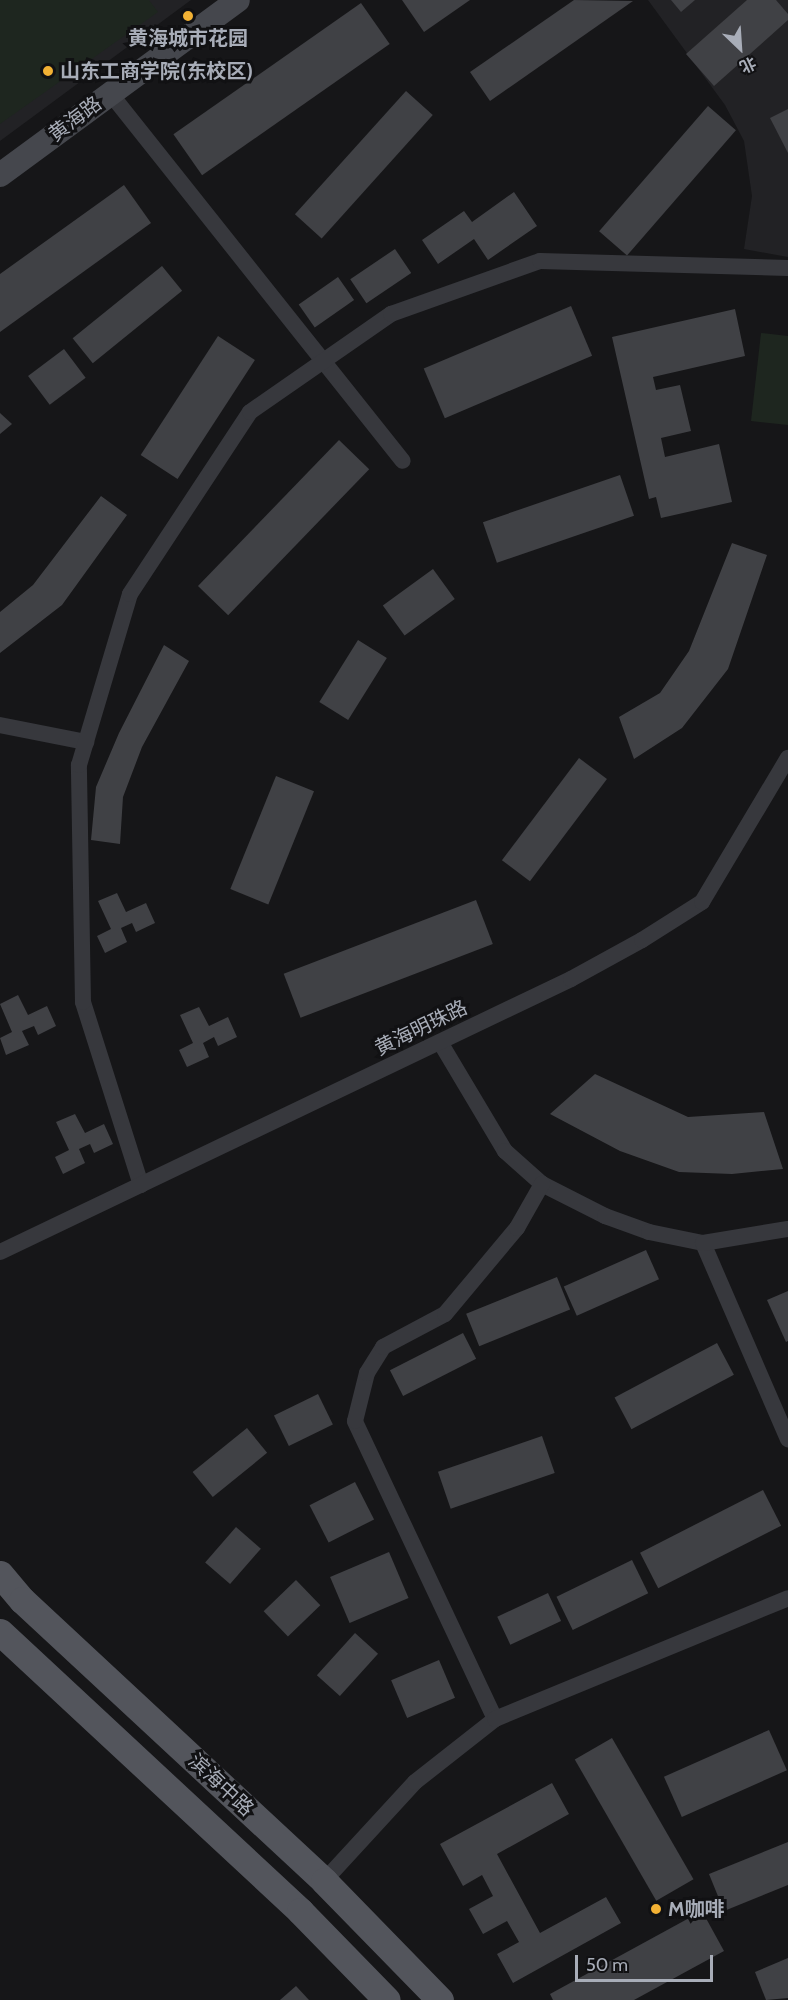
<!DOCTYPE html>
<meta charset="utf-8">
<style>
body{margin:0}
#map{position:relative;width:788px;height:2000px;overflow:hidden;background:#161618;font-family:Cabin,"Noto Sans SC",sans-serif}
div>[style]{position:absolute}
.built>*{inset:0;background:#222225}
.green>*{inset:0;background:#1e261f}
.building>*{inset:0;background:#404145;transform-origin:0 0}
.minor>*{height:16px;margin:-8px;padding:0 8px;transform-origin:8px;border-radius:8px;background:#37383d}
.secondary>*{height:24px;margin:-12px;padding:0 12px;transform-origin:12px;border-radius:12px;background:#45474d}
.primary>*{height:27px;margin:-13.5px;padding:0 13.5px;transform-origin:13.5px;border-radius:13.5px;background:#53555c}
.dots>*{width:16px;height:16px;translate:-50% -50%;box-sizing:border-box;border:3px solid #111113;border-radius:50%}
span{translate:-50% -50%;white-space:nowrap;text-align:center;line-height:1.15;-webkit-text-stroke:6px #111113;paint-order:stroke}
.poi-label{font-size:20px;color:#a8adb8;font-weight:700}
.left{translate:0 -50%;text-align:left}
.street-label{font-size:20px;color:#a8adb8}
.north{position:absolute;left:710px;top:18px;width:60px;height:60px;-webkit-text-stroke:4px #111113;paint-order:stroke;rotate:155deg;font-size:16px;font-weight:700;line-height:24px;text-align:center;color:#a8adb8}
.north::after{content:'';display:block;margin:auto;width:21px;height:27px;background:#a8adb8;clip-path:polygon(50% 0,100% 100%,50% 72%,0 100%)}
.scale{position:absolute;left:575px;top:1955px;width:138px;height:27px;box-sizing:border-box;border:3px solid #a8adb8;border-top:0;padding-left:8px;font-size:18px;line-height:21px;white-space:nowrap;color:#a8adb8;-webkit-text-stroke:4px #111113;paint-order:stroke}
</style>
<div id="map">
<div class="built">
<i style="clip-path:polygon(0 0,191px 0,0 141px)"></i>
<i style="clip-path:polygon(648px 0,788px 0,788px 257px,744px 249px,752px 196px,744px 141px,725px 105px)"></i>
</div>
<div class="green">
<i style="clip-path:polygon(0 0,149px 0,158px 12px,0 124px)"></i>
<i style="clip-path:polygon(761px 333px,788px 336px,788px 425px,751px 421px)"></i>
</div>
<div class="building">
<i style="clip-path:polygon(402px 0,470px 0,424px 32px)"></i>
<i style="clip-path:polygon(574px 0,633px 1px,490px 101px,470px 72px)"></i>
<i style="clip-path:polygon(671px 0,695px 0,681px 12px)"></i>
<i style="clip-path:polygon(747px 0,776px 0,788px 14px,788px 20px,714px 86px,686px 54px)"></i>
<i style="left:361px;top:3px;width:50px;height:229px;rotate:55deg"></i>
<i style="left:406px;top:91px;width:36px;height:166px;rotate:42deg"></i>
<i style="left:708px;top:106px;width:37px;height:166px;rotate:41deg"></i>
<i style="clip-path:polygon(788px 109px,788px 153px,770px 118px)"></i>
<i style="clip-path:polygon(124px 185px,151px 223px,0 332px,0 274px)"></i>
<i style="clip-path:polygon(514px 192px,537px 226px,488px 260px,474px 239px,438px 264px,422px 240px,464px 211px,472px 222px)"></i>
<i style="left:395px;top:249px;width:29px;height:54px;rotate:56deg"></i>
<i style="left:162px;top:266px;width:32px;height:115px;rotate:51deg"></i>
<i style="left:338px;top:277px;width:28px;height:48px;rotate:55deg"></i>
<i style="left:571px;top:306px;width:54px;height:160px;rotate:67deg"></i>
<i style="clip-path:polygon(735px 309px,745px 356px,653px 377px,656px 390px,680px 385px,691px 431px,661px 438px,665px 457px,719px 444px,732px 502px,661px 518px,656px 497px,649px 499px,612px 337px)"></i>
<i style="left:218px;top:336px;width:44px;height:142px;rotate:33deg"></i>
<i style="left:64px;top:349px;width:36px;height:45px;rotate:53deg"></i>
<i style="clip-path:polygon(0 413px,12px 424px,0 434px)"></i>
<i style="left:339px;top:440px;width:42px;height:203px;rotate:44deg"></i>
<i style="left:620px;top:475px;width:43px;height:145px;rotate:71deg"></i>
<i style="clip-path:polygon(101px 496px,127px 515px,62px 605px,0 653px,0 612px,33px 585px)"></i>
<i style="clip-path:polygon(732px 543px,767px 555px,728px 669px,682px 728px,634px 759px,619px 717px,660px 693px,689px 651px)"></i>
<i style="left:433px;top:569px;width:37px;height:62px;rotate:54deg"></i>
<i style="left:358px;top:640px;width:34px;height:73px;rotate:32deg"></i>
<i style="clip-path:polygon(164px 645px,189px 661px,142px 747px,123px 797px,120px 844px,91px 840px,96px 787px,119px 733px)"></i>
<i style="left:579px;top:758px;width:35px;height:128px;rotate:37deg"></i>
<i style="left:276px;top:776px;width:41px;height:122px;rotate:22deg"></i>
<i style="clip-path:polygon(117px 893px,126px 912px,146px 903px,155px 923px,136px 932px,132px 923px,121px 928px,127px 942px,105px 953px,97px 936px,111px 929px,98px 901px)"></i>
<i style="left:476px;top:900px;width:47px;height:206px;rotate:69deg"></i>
<i style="clip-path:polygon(18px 995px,28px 1015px,47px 1006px,56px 1026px,38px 1035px,34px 1026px,22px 1031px,29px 1045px,6px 1055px,0 1038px,12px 1032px,0 1004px)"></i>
<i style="clip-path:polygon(199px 1007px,209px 1026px,228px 1017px,237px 1037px,218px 1046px,214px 1037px,203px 1043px,209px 1057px,187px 1067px,179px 1050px,193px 1043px,180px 1015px)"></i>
<i style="clip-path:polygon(595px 1074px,688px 1117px,764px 1112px,783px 1169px,732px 1174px,679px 1172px,620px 1151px,550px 1114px)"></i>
<i style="clip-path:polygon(75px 1114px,85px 1133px,104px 1124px,113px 1144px,94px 1153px,90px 1144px,79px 1149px,85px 1163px,63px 1174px,55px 1157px,69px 1150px,56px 1122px)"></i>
<i style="left:646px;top:1250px;width:32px;height:90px;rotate:66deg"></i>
<i style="left:557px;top:1277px;width:35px;height:98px;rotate:68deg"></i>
<i style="clip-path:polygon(788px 1291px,788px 1341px,786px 1342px,767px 1300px)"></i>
<i style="left:463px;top:1333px;width:29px;height:82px;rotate:63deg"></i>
<i style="left:717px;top:1343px;width:36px;height:116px;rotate:62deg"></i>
<i style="left:318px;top:1394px;width:34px;height:49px;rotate:64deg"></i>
<i style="left:247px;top:1428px;width:32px;height:70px;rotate:51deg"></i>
<i style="left:542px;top:1436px;width:39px;height:110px;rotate:71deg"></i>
<i style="left:355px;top:1482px;width:42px;height:51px;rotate:63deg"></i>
<i style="left:763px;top:1490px;width:40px;height:138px;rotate:63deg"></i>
<i style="left:236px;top:1527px;width:33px;height:47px;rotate:41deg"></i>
<i style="left:389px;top:1552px;width:50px;height:64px;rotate:67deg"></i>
<i style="left:632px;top:1560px;width:37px;height:84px;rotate:64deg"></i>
<i style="left:296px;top:1580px;width:35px;height:45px;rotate:46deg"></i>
<i style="left:548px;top:1593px;width:31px;height:56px;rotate:65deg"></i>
<i style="left:355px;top:1633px;width:31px;height:57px;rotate:42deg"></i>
<i style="left:439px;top:1660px;width:41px;height:52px;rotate:67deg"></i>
<i style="left:769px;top:1730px;width:44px;height:115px;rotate:66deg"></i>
<i style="left:612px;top:1738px;width:163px;height:43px;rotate:60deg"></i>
<i style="clip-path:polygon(552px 1783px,569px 1814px,497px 1854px,540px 1933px,606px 1897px,621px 1923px,513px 1983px,497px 1954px,519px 1942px,507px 1921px,483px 1934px,469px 1909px,493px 1896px,482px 1875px,463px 1886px,440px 1844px)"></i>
<i style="clip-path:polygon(788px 1842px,788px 1885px,724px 1911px,709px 1874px)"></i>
<i style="clip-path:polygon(702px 1911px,724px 1951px,634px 2000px,553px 2000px,550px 1994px)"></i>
<i style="clip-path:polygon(788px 1958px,788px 1998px,766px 2000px,755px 1972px)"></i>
<i style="clip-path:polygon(296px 1986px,309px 2000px,280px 2000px)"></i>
</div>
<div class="minor">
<i style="left:110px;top:93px;width:470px;rotate:51.5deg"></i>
<i style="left:0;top:725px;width:88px;rotate:11.2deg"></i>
<i style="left:440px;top:1042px;width:127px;rotate:59.2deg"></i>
<i style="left:505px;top:1151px;width:50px;rotate:41.7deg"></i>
<i style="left:542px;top:1184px;width:71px;rotate:26.9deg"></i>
<i style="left:605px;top:1216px;width:47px;rotate:20deg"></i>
<i style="left:649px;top:1232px;width:55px;rotate:11.5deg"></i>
<i style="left:703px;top:1243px;width:214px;rotate:66.6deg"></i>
<i style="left:141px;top:1185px;width:192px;rotate:-107.6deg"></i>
<i style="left:83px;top:1002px;width:237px;rotate:-91deg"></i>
<i style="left:79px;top:765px;width:178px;rotate:-73.4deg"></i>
<i style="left:130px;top:594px;width:218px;rotate:-56.6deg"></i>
<i style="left:250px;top:412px;width:172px;rotate:-34.8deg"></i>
<i style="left:391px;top:314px;width:158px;rotate:-19.6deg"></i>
<i style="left:540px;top:261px;width:248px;rotate:1.6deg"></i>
<i style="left:703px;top:1243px;width:86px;rotate:-9.4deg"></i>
<i style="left:0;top:1252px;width:633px;rotate:-25.55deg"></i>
<i style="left:571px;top:979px;width:81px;rotate:-28.8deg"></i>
<i style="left:642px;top:940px;width:71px;rotate:-32.3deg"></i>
<i style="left:702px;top:902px;width:168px;rotate:-59.2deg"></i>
<i style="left:495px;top:1719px;width:329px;rotate:-115.2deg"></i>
<i style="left:355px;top:1421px;width:49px;rotate:-76deg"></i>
<i style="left:367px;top:1373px;width:31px;rotate:-58deg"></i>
<i style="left:383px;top:1347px;width:70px;rotate:-28deg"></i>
<i style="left:445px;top:1314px;width:112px;rotate:-50.1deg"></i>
<i style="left:517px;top:1228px;width:51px;rotate:-60.4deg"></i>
<i style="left:324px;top:1881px;width:134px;rotate:-47.4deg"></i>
<i style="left:415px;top:1782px;width:102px;rotate:-38.2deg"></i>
<i style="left:495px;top:1719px;width:317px;rotate:-22.4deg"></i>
</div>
<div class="secondary">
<i style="left:0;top:175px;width:295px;rotate:-36.3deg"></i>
</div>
<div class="primary">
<i style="left:0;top:1574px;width:34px;rotate:50deg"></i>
<i style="left:22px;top:1600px;width:413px;rotate:42.9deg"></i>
<i style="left:324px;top:1881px;width:166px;rotate:45.7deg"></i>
<i style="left:0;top:1632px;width:410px;rotate:42.9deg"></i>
<i style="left:300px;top:1911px;width:124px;rotate:45.7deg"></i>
</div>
<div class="dots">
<i style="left:188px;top:16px;background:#f2b134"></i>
<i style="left:48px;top:71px;background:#f2b134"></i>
<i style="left:656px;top:1909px;background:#f2b134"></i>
</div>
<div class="poi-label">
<span style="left:188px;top:38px">黄海城市花园</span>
<span class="left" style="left:60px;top:71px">山东工商学院(东校区)</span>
<span class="left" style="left:668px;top:1909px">M咖啡</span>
</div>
<div class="street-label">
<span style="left:75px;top:119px;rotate:-37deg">黄海路</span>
<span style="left:421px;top:1028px;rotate:-26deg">黄海明珠路</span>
<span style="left:221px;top:1785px;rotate:43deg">滨海中路</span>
</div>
<div class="north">北</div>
<div class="scale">50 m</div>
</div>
